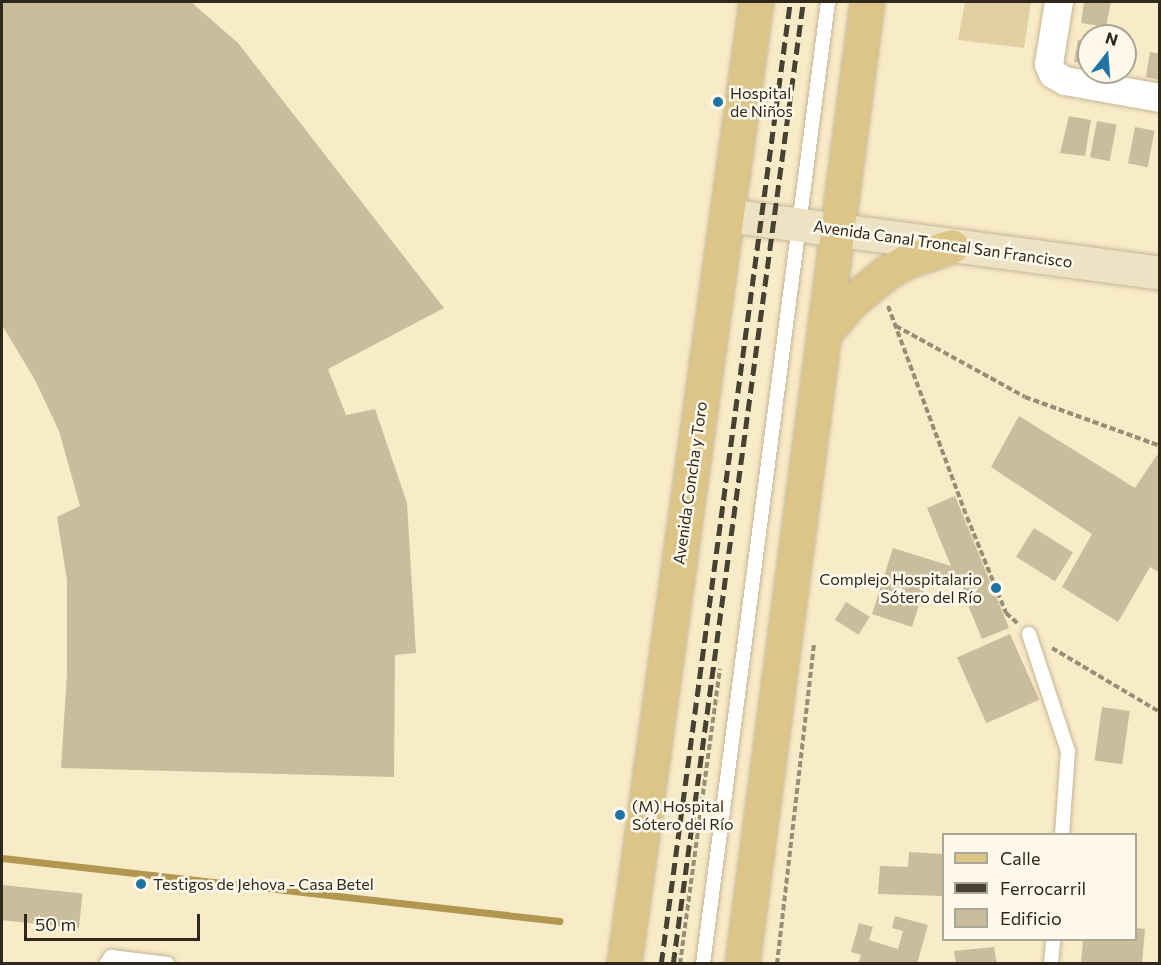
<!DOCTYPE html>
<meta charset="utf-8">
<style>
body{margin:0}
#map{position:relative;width:1161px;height:965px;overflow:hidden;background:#f8ebc8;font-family:Commissioner,sans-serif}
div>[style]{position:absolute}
.green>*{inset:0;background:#e2d0a2}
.stream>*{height:7px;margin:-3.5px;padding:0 3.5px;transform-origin:3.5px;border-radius:3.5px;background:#b29750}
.building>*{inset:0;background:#cabd9b;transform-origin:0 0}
.path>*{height:4px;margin-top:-2px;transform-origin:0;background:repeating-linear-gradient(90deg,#978e75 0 6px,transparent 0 9px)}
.roads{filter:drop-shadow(0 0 2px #c5b796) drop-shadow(0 0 2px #c5b796)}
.lane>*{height:14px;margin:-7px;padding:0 7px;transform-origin:7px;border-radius:7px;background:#fff}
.street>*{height:28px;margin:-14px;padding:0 14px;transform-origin:14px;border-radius:14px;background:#fff}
.secondary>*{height:33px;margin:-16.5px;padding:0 16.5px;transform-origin:16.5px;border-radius:16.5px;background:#ede2c3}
.primary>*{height:33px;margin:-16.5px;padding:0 16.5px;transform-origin:16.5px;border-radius:16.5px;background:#dcc587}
.rail>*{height:4.5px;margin-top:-2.25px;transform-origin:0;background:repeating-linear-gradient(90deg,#474131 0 12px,transparent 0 18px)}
.dots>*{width:16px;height:16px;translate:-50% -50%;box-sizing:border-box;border:3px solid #fef9eb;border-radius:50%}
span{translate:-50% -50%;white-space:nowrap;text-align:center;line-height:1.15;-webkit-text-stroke:5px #fef9eb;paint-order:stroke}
.poi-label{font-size:16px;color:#2e291c}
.left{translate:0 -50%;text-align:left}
.right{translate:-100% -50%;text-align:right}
.street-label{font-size:16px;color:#2e291c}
.frame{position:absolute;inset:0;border:3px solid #2e291c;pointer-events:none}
.legend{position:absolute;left:942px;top:833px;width:195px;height:108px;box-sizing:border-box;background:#fef9eb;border:2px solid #aba698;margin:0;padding:8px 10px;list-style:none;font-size:18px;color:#2e291c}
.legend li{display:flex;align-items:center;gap:12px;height:30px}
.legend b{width:30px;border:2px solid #aba698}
.north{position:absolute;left:1077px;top:24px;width:60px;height:60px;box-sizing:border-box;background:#fef9eb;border:2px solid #aba698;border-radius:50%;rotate:17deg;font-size:16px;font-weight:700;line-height:24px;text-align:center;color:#2e291c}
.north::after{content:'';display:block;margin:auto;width:21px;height:27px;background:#1f74a4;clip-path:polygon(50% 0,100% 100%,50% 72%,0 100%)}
.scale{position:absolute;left:24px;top:914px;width:176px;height:27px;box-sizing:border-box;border:3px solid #2e291c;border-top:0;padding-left:8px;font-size:18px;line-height:21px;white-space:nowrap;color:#2e291c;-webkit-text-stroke:4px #fef9eb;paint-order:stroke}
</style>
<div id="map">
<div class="green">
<i style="clip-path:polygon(965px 2px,1031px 2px,1024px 48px,958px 40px)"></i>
</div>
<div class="stream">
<i style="left:2px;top:858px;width:561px;rotate:6.45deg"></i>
</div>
<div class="building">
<i style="clip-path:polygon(2px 2px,191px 2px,238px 43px,444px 308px,328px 369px,346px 415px,375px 409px,407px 503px,416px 653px,395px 655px,394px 777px,61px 768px,67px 673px,67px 580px,57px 517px,80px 506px,59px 431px,35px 380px,2px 325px)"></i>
<i style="clip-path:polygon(1084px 2px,1111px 2px,1106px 27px,1081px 23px)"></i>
<i style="clip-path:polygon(1078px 40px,1089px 42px,1089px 64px,1074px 62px)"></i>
<i style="clip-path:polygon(1150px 52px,1160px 54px,1160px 80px,1146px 77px)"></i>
<i style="clip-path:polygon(1069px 116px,1091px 120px,1085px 156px,1060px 153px)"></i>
<i style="left:1097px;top:121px;width:20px;height:37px;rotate:11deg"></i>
<i style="left:1135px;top:127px;width:20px;height:37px;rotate:11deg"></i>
<i style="clip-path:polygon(1019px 416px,1135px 488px,1157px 455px,1160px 456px,1160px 573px,1150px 567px,1118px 622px,1062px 587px,1092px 534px,991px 467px)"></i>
<i style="clip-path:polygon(955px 496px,1009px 628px,982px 639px,961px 588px,928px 577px,912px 627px,872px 614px,893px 548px,951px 566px,927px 508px)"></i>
<i style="left:1034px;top:528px;width:46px;height:34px;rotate:32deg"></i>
<i style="left:846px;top:602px;width:28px;height:21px;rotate:32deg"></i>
<i style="left:1010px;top:634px;width:72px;height:58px;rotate:66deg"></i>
<i style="left:1102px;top:707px;width:28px;height:54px;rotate:8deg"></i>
<i style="clip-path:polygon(909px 852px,944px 854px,944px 896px,878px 894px,880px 866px,908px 867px)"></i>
<i style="left:2px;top:885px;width:81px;height:35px;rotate:6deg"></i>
<i style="clip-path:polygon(895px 916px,928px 925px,917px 964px,858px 964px,861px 955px,851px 952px,859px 923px,873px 927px,869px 940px,898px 949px,903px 931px,892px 928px)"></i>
<i style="clip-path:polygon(1136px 928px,1145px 929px,1142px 964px,1081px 964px,1083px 940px,1136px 940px)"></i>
<i style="clip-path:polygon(994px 947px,997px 964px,956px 964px,954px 951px)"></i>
</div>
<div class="path">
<i style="left:888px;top:306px;width:225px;rotate:69.5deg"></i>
<i style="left:967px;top:517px;width:104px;rotate:67.9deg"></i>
<i style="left:1006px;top:613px;width:15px;rotate:42deg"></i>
<i style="left:896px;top:326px;width:147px;rotate:28.8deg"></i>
<i style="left:1025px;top:397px;width:144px;rotate:19.9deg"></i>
<i style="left:1052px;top:648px;width:126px;rotate:30.7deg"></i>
<i style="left:680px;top:964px;width:298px;rotate:-82.3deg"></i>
<i style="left:777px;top:964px;width:321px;rotate:-83.4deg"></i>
</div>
<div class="roads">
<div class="lane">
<i style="left:1029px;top:634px;width:123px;rotate:71.6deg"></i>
<i style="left:1068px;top:751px;width:83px;rotate:94.1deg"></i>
<i style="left:106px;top:964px;width:9px;rotate:-54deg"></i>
<i style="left:111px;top:957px;width:57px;rotate:7deg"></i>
<i style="left:703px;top:964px;width:970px;rotate:-82.6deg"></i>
<i style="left:1051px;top:964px;width:24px;rotate:-85deg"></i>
</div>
<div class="street">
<i style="left:1059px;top:2px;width:63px;rotate:99.2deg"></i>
<i style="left:1049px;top:64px;width:11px;rotate:68deg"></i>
<i style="left:1053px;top:74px;width:14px;rotate:30deg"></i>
<i style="left:1065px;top:81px;width:97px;rotate:10.1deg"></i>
</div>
<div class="secondary">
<i style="left:727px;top:215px;width:437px;rotate:7.6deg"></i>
</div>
<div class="primary">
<i style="left:825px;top:332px;width:41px;rotate:-48.9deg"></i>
<i style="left:852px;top:301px;width:44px;rotate:-39.5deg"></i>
<i style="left:886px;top:273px;width:24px;rotate:-30deg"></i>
<i style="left:907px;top:261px;width:47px;rotate:-18.4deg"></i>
<i style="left:624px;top:964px;width:971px;rotate:-82.19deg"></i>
<i style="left:742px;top:964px;width:970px;rotate:-82.6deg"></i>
</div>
</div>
<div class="rail">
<i style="left:661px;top:964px;width:971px;rotate:-82.36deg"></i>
<i style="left:673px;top:964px;width:971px;rotate:-82.3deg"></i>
</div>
<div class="dots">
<i style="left:718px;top:102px;background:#1f74a4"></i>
<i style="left:996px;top:588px;background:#1f74a4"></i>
<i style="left:620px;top:815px;background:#1f74a4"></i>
<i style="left:141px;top:884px;background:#1f74a4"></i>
</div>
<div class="poi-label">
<span class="left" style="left:730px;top:102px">Hospital<br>de Niños</span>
<span class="right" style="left:982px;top:588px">Complejo Hospitalario<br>Sótero del Río</span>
<span class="left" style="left:632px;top:815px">(M) Hospital<br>Sótero del Río</span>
<span class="left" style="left:153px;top:884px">Testigos de Jehova - Casa Betel</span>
</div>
<div class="street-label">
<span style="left:943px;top:244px;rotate:8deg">Avenida Canal Troncal San Francisco</span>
<span style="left:690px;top:483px;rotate:-82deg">Avenida Concha y Toro</span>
</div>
<div class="frame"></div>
<ul class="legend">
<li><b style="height:8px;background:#dcc587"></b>Calle</li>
<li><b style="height:8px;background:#474131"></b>Ferrocarril</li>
<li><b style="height:16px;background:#cabd9b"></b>Edificio</li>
</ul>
<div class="north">N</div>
<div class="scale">50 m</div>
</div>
